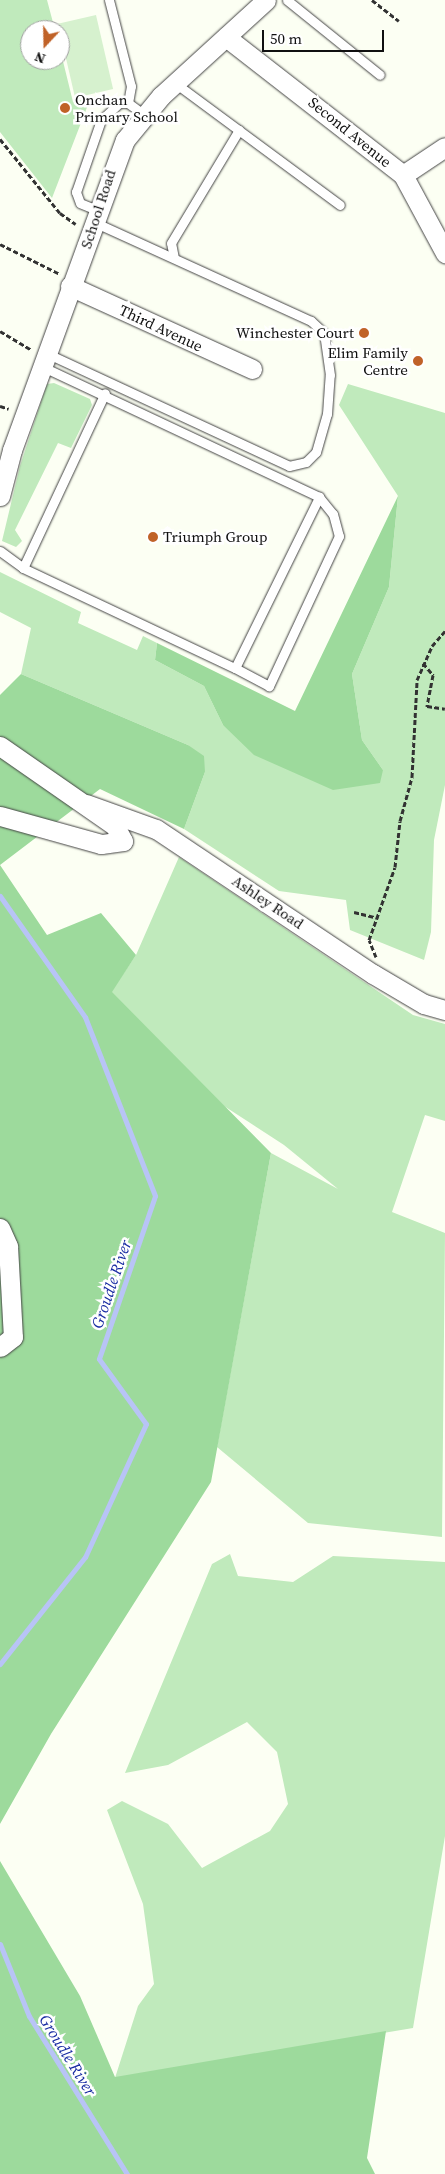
<!DOCTYPE html>
<style>
body{margin:0}
#map{position:relative;width:445px;height:2174px;overflow:hidden;background:#fcfff3;font-family:"Source Serif 4",serif}
div>[style]{position:absolute}
.green>*{inset:0;background:#c0eabc}
.forest>*{inset:0;background:#9dda9c}
.pitch>*{inset:0;background:#d6f1ce;transform-origin:0 0}
.stream>*{height:5px;margin:-2.5px;padding:0 2.5px;transform-origin:2.5px;border-radius:2.5px;background:#b8c4f6}
.path>*{height:3px;margin-top:-1.5px;transform-origin:0;background:repeating-linear-gradient(90deg,#323232 0 5px,transparent 0 7.5px)}
.roads{filter:drop-shadow(0 0 1px #434343) drop-shadow(0 0 1px #434343)}
.lane>*{height:9px;margin:-4.5px;padding:0 4.5px;transform-origin:4.5px;border-radius:4.5px;background:#fff}
.street>*{height:19px;margin:-9.5px;padding:0 9.5px;transform-origin:9.5px;border-radius:9.5px;background:#fff}
.dots>*{width:14px;height:14px;translate:-50% -50%;box-sizing:border-box;border:2px solid #fff;border-radius:50%}
span{translate:-50% -50%;white-space:nowrap;text-align:center;line-height:1.15;-webkit-text-stroke:5px #fff;paint-order:stroke}
.poi-label{font-size:15px;color:#101010}
.left{translate:0 -50%;text-align:left}
.right{translate:-100% -50%;text-align:right}
.street-label{font-size:15px;color:#101010}
.water-label{font-size:16px;color:#192ca2;font-style:italic}
.north{position:absolute;left:20px;top:20px;width:50px;height:50px;box-sizing:border-box;background:#fff;border:1px solid #9f9f9f;border-radius:50%;rotate:201deg;font-size:14px;font-weight:700;line-height:20px;text-align:center;color:#101010}
.north::after{content:'';display:block;margin:auto;width:18px;height:22px;background:#c06228;clip-path:polygon(50% 0,100% 100%,50% 72%,0 100%)}
.scale{position:absolute;left:262px;top:30px;width:122px;height:22px;box-sizing:border-box;border:2px solid #101010;border-top:0;padding-left:6px;font-size:15px;line-height:18px;white-space:nowrap;color:#101010;-webkit-text-stroke:4px #fff;paint-order:stroke}
</style>
<div id="map">
<div class="green">
<i style="clip-path:polygon(0 0,47px 0,55px 30px,30px 30px,30px 60px,60px 60px,60px 49px,73px 102px,91px 97px,52px 198px,0 132px)"></i>
<i style="clip-path:polygon(54px 383px,90px 399px,92px 405px,71px 448px,58px 443px,15px 530px,22px 541px,16px 547px,2px 541px,20px 466px,47px 384px)"></i>
<i style="clip-path:polygon(348px 384px,445px 413px,445px 785px,434px 840px,431px 932px,424px 960px,350px 930px,346px 900px,279px 891px,184px 829px,205px 772px,188px 745px,21px 674px,31px 628px,0 612px,0 572px,81px 612px,78px 623px,137px 650px,143px 636px,157px 643px,155px 660px,204px 686px,223px 725px,383px 770px,362px 740px,352px 674px,389px 587px,398px 496px,339px 405px)"></i>
<i style="clip-path:polygon(179px 857px,413px 1015px,445px 1024px,445px 1121px,425px 1115px,392px 1212px,445px 1233px,442px 1537px,308px 1523px,217px 1447px,271px 1153px,338px 1189px,284px 1145px,224px 1106px,111px 992px,136px 955px)"></i>
<i style="clip-path:polygon(230px 1554px,238px 1576px,293px 1582px,333px 1556px,445px 1562px,445px 1836px,413px 2028px,115px 2078px,138px 2006px,154px 1984px,143px 1904px,107px 1810px,122px 1801px,168px 1824px,202px 1868px,270px 1831px,288px 1804px,277px 1752px,247px 1722px,168px 1765px,125px 1773px,212px 1564px)"></i>
</div>
<div class="forest">
<i style="clip-path:polygon(398px 496px,389px 587px,352px 674px,362px 740px,383px 770px,380px 783px,333px 790px,254px 755px,223px 725px,204px 686px,155px 660px,157px 643px,295px 711px)"></i>
<i style="clip-path:polygon(21px 674px,188px 745px,204px 756px,205px 772px,184px 829px,100px 789px,0 865px,47px 935px,101px 913px,136px 955px,112px 992px,271px 1153px,211px 1482px,51px 1734px,0 1824px,0 695px)"></i>
<i style="clip-path:polygon(0 1861px,80px 1996px,115px 2077px,386px 2031px,367px 2158px,375px 2174px,0 2174px)"></i>
</div>
<div class="pitch">
<i style="left:96px;top:15px;width:76px;height:39px;rotate:77deg"></i>
</div>
<div class="stream">
<i style="left:0;top:896px;width:148px;rotate:54.9deg"></i>
<i style="left:85px;top:1017px;width:192px;rotate:68.6deg"></i>
<i style="left:155px;top:1196px;width:172px;rotate:109deg"></i>
<i style="left:99px;top:1359px;width:80px;rotate:54.1deg"></i>
<i style="left:146px;top:1424px;width:146px;rotate:114.6deg"></i>
<i style="left:85px;top:1557px;width:137px;rotate:128.5deg"></i>
<i style="left:0;top:1944px;width:78px;rotate:68.1deg"></i>
<i style="left:29px;top:2016px;width:186px;rotate:58.2deg"></i>
</div>
<div class="path">
<i style="left:372px;top:0;width:34px;rotate:38deg"></i>
<i style="left:0;top:139px;width:95px;rotate:51deg"></i>
<i style="left:60px;top:213px;width:19px;rotate:35deg"></i>
<i style="left:0;top:244px;width:67px;rotate:26.6deg"></i>
<i style="left:0;top:331px;width:37px;rotate:31deg"></i>
<i style="left:0;top:406px;width:9px;rotate:18deg"></i>
<i style="left:423px;top:663px;width:16px;rotate:50deg"></i>
<i style="left:433px;top:675px;width:32px;rotate:101deg"></i>
<i style="left:427px;top:706px;width:18px;rotate:9deg"></i>
<i style="left:354px;top:912px;width:25px;rotate:14deg"></i>
<i style="left:376px;top:957px;width:18px;rotate:-112deg"></i>
<i style="left:369px;top:940px;width:77px;rotate:-70.4deg"></i>
<i style="left:395px;top:867px;width:46px;rotate:-83.8deg"></i>
<i style="left:400px;top:821px;width:46px;rotate:-74.7deg"></i>
<i style="left:412px;top:777px;width:97px;rotate:-87deg"></i>
<i style="left:417px;top:680px;width:37px;rotate:-66deg"></i>
<i style="left:432px;top:646px;width:20px;rotate:-49deg"></i>
</div>
<div class="roads">
<div class="lane">
<i style="left:109px;top:0;width:89px;rotate:75.7deg"></i>
<i style="left:131px;top:86px;width:17px;rotate:100deg"></i>
<i style="left:287px;top:0;width:119px;rotate:38.9deg"></i>
<i style="left:175px;top:83px;width:205px;rotate:36.5deg"></i>
<i style="left:97px;top:210px;width:18px;rotate:-158deg"></i>
<i style="left:80px;top:203px;width:12px;rotate:-110deg"></i>
<i style="left:76px;top:192px;width:76px;rotate:-70.9deg"></i>
<i style="left:101px;top:120px;width:25px;rotate:-43deg"></i>
<i style="left:119px;top:103px;width:9px"></i>
<i style="left:128px;top:103px;width:19px;rotate:36deg"></i>
<i style="left:174px;top:258px;width:15px;rotate:-101deg"></i>
<i style="left:171px;top:243px;width:132px;rotate:-59deg"></i>
<i style="left:46px;top:353px;width:268px;rotate:24.9deg"></i>
<i style="left:289px;top:466px;width:17px;rotate:-13deg"></i>
<i style="left:306px;top:462px;width:14px;rotate:-45deg"></i>
<i style="left:316px;top:452px;width:40px;rotate:-74deg"></i>
<i style="left:327px;top:414px;width:39px;rotate:-86deg"></i>
<i style="left:330px;top:375px;width:42px;rotate:-98.1deg"></i>
<i style="left:324px;top:333px;width:18px;rotate:-137deg"></i>
<i style="left:311px;top:321px;width:239px;rotate:-155.5deg"></i>
<i style="left:41px;top:366px;width:307px;rotate:25.2deg"></i>
<i style="left:319px;top:497px;width:22px;rotate:51deg"></i>
<i style="left:333px;top:514px;width:23px;rotate:75deg"></i>
<i style="left:339px;top:536px;width:166px;rotate:115deg"></i>
<i style="left:269px;top:686px;width:38px;rotate:-152deg"></i>
<i style="left:235px;top:668px;width:191px;rotate:-63.8deg"></i>
<i style="left:0;top:551px;width:29px;rotate:36deg"></i>
<i style="left:23px;top:568px;width:234px;rotate:25.3deg"></i>
<i style="left:23px;top:568px;width:193px;rotate:-64.9deg"></i>
</div>
<div class="street">
<i style="left:226px;top:37px;width:224px;rotate:37.9deg"></i>
<i style="left:403px;top:175px;width:89px;rotate:61.7deg"></i>
<i style="left:403px;top:175px;width:50px;rotate:-33.7deg"></i>
<i style="left:70px;top:286px;width:200px;rotate:24.5deg"></i>
<i style="left:0;top:496px;width:48px;rotate:-75.4deg"></i>
<i style="left:12px;top:450px;width:330px;rotate:-70deg"></i>
<i style="left:125px;top:140px;width:57px;rotate:-50.7deg"></i>
<i style="left:161px;top:96px;width:142px;rotate:-42.4deg"></i>
<i style="left:0;top:746px;width:140px;rotate:34.8deg"></i>
<i style="left:115px;top:826px;width:17px;rotate:62deg"></i>
<i style="left:123px;top:841px;width:22px;rotate:172deg"></i>
<i style="left:101px;top:844px;width:105px;rotate:-164.5deg"></i>
<i style="left:86px;top:804px;width:74px;rotate:19.7deg"></i>
<i style="left:156px;top:829px;width:261px;rotate:33.8deg"></i>
<i style="left:373px;top:974px;width:59px;rotate:30.5deg"></i>
<i style="left:424px;top:1004px;width:22px;rotate:16deg"></i>
<i style="left:0;top:1228px;width:20px;rotate:66deg"></i>
<i style="left:8px;top:1246px;width:91px;rotate:86.9deg"></i>
<i style="left:13px;top:1337px;width:16px;rotate:142deg"></i>
</div>
</div>
<div class="dots">
<i style="left:65px;top:108px;background:#c06228"></i>
<i style="left:364px;top:333px;background:#c06228"></i>
<i style="left:418px;top:361px;background:#c06228"></i>
<i style="left:153px;top:537px;background:#c06228"></i>
</div>
<div class="poi-label">
<span class="left" style="left:75px;top:108px">Onchan<br>Primary School</span>
<span class="right" style="left:354px;top:333px">Winchester Court</span>
<span class="right" style="left:408px;top:361px">Elim Family<br>Centre</span>
<span class="left" style="left:163px;top:537px">Triumph Group</span>
</div>
<div class="street-label">
<span style="left:350px;top:132px;rotate:39deg">Second Avenue</span>
<span style="left:98px;top:209px;rotate:-72deg">School Road</span>
<span style="left:161px;top:328px;rotate:25deg">Third Avenue</span>
<span style="left:268px;top:902px;rotate:34deg">Ashley Road</span>
</div>
<div class="water-label">
<span style="left:111px;top:1284px;rotate:-71deg">Groudle River</span>
<span style="left:68px;top:2055px;rotate:58deg">Groudle River</span>
</div>
<div class="north">N</div>
<div class="scale">50 m</div>
</div>
